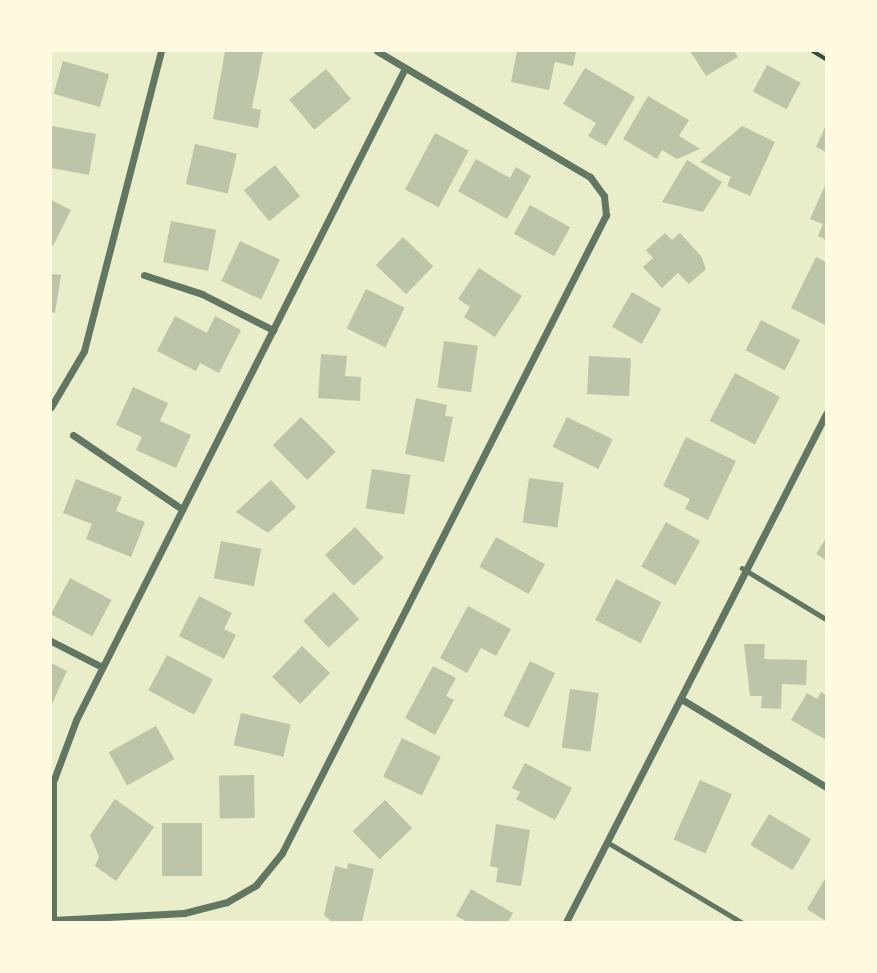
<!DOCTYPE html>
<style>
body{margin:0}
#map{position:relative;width:877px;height:973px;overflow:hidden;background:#e9edc9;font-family:"Fira Sans Condensed",sans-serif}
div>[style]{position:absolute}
.building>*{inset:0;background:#bcc5a7;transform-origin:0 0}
.path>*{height:3.5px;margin:-1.75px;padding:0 1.75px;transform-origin:1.75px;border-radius:1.75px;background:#344e41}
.service>*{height:4.5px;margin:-2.25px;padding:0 2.25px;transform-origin:2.25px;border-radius:2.25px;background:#617663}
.minor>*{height:7px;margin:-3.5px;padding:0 3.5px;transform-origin:3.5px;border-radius:3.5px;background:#617663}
span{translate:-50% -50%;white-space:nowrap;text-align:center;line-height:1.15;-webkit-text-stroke:6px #fefae0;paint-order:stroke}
.frame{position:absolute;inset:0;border:52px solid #fefae0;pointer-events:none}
</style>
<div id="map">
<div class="building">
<i style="clip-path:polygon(225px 51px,263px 51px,252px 108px,261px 110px,258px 128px,213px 119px)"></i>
<i style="clip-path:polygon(517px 51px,576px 51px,573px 66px,555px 62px,549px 90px,511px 82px)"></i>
<i style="clip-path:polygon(690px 51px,734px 51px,738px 57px,706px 76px)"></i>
<i style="left:63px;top:61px;width:48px;height:34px;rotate:16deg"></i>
<i style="left:767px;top:65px;width:38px;height:30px;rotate:28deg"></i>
<i style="clip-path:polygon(585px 68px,635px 97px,606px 146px,588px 136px,596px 123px,563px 104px)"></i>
<i style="left:326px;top:69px;width:39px;height:48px;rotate:50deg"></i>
<i style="clip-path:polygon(648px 96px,689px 120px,679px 136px,700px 149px,677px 159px,662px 150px,657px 159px,623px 139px)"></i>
<i style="clip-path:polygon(826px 125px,826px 152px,816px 147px)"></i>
<i style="clip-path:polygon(51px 126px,96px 134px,89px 175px,51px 168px)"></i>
<i style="clip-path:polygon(742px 126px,775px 142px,750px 196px,727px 186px,731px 177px,700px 162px)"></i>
<i style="left:435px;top:133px;width:38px;height:64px;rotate:28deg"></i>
<i style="left:195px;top:144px;width:43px;height:41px;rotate:13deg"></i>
<i style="clip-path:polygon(476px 159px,510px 178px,516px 167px,531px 176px,507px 219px,458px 191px)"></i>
<i style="clip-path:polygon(687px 160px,722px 182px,703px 212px,662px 202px)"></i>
<i style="left:275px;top:165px;width:40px;height:40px;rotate:51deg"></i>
<i style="clip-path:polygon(826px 183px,826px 240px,818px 236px,823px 224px,810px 219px)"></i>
<i style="clip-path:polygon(51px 200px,71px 210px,53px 246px,51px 245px)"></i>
<i style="left:530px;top:205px;width:46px;height:33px;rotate:29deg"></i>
<i style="left:171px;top:221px;width:46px;height:42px;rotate:11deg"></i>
<i style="clip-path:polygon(665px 233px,672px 240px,680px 233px,701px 256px,706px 269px,689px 284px,678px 273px,662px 288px,643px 267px,653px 258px,646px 250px)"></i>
<i style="left:403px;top:237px;width:42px;height:39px;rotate:44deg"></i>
<i style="left:240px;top:241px;width:44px;height:44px;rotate:25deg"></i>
<i style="clip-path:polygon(816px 257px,826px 262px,825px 325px,791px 308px)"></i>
<i style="clip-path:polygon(479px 268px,522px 296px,495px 337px,464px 317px,470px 307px,458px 299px)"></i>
<i style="clip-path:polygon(51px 274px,61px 275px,55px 313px,51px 312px)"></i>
<i style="left:366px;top:289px;width:43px;height:44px;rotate:26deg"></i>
<i style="left:632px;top:292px;width:34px;height:40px;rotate:30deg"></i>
<i style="clip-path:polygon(175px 316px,207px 333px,215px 316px,241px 330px,219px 373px,200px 363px,196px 371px,157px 351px)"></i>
<i style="left:761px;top:320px;width:44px;height:34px;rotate:27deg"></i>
<i style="left:444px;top:341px;width:34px;height:47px;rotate:8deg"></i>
<i style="clip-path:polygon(321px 354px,347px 356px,345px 376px,361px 377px,360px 401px,318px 398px)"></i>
<i style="left:589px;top:356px;width:42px;height:38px;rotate:3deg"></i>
<i style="left:735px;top:373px;width:51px;height:54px;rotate:28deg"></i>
<i style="clip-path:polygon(133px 387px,168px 403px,160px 421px,191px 435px,176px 468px,136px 450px,142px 437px,116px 425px)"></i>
<i style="clip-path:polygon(416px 398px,447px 405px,445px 416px,453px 417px,444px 462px,405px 454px)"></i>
<i style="left:301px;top:417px;width:49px;height:40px;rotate:45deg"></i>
<i style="left:567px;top:417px;width:51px;height:33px;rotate:26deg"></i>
<i style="clip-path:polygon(686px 437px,736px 461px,708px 520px,685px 509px,690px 499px,663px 486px)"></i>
<i style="left:372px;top:469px;width:39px;height:40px;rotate:9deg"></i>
<i style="left:529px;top:478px;width:35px;height:45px;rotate:8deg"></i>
<i style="clip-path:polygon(76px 479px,122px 497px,116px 511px,145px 522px,131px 557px,86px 539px,92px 524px,63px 513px)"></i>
<i style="clip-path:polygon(271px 480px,296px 507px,268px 533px,236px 512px)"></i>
<i style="left:666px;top:522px;width:39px;height:51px;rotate:29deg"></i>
<i style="left:355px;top:527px;width:42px;height:41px;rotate:47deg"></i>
<i style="left:496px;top:537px;width:56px;height:34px;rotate:29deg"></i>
<i style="clip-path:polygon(826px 538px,826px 560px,816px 554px)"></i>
<i style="left:221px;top:541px;width:41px;height:38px;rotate:11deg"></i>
<i style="left:70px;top:578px;width:47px;height:41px;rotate:28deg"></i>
<i style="left:616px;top:579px;width:51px;height:46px;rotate:27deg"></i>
<i style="left:334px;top:592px;width:37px;height:42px;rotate:47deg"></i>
<i style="clip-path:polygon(199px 596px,232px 613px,224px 629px,236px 635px,224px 659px,179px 636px)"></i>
<i style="clip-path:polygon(468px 606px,511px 629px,496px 656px,481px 648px,467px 673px,440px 658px)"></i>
<i style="clip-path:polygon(744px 644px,765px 644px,764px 659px,807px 660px,806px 685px,782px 684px,781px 709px,761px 708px,762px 696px,750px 696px)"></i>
<i style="left:302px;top:646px;width:39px;height:43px;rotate:44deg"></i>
<i style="left:167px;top:655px;width:52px;height:40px;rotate:28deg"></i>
<i style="left:530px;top:661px;width:28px;height:61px;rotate:26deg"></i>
<i style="clip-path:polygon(51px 663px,67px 671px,51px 706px)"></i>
<i style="clip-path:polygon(433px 666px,456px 678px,446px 696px,454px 700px,435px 735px,405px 718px)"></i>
<i style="left:570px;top:689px;width:29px;height:59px;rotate:8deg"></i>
<i style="clip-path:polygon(821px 692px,826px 695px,826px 740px,791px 720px,807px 693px,817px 699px)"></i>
<i style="left:241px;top:713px;width:51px;height:33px;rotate:13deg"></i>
<i style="left:156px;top:726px;width:38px;height:54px;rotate:61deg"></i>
<i style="left:402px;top:738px;width:43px;height:43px;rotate:26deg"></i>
<i style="clip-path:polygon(525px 763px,572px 788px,555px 820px,516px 799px,520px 792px,512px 788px)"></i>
<i style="left:254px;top:775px;width:43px;height:35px;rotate:89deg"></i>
<i style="left:700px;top:780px;width:35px;height:65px;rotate:24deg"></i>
<i style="clip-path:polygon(115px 799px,154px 827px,116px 881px,95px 866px,99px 857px,90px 835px)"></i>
<i style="left:385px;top:800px;width:39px;height:45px;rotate:46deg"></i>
<i style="left:769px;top:814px;width:49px;height:36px;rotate:31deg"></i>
<i style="left:162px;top:823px;width:40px;height:53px"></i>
<i style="clip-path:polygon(496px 824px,530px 830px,521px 886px,496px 882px,498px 868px,490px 866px)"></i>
<i style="clip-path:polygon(348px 863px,374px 869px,362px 922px,332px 922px,324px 915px,335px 866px,347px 869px)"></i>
<i style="clip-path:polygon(826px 877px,826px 921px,807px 909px)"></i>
<i style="clip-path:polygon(471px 889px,513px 913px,508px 922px,468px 922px,456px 916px)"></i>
</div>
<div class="path">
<i style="left:813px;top:51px;width:15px;rotate:32deg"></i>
</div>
<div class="service">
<i style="left:742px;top:568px;width:98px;rotate:31.3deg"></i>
<i style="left:607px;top:842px;width:156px;rotate:30.8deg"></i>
</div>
<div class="minor">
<i style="left:144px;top:275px;width:61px;rotate:18.1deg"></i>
<i style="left:202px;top:294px;width:80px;rotate:26.9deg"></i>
<i style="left:51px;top:407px;width:65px;rotate:-59.5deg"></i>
<i style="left:84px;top:351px;width:310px;rotate:-75.6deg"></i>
<i style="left:73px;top:435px;width:132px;rotate:34.2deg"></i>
<i style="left:51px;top:641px;width:57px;rotate:27deg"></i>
<i style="left:683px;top:700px;width:167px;rotate:31.3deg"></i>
<i style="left:53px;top:920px;width:131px;rotate:-3.1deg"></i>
<i style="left:184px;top:913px;width:44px;rotate:-14.3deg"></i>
<i style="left:227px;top:902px;width:34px;rotate:-30deg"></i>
<i style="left:256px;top:885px;width:41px;rotate:-50.9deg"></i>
<i style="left:282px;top:853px;width:716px;rotate:-63.08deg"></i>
<i style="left:606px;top:215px;width:19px;rotate:-96deg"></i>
<i style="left:604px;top:196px;width:24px;rotate:-126deg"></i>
<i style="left:590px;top:177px;width:247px;rotate:-149.4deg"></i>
<i style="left:53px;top:922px;width:140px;rotate:-90deg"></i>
<i style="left:53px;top:782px;width:66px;rotate:-69.6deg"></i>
<i style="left:76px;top:720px;width:730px;rotate:-63.22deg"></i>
<i style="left:566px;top:922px;width:571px;rotate:-62.9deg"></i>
</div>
<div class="frame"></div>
</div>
